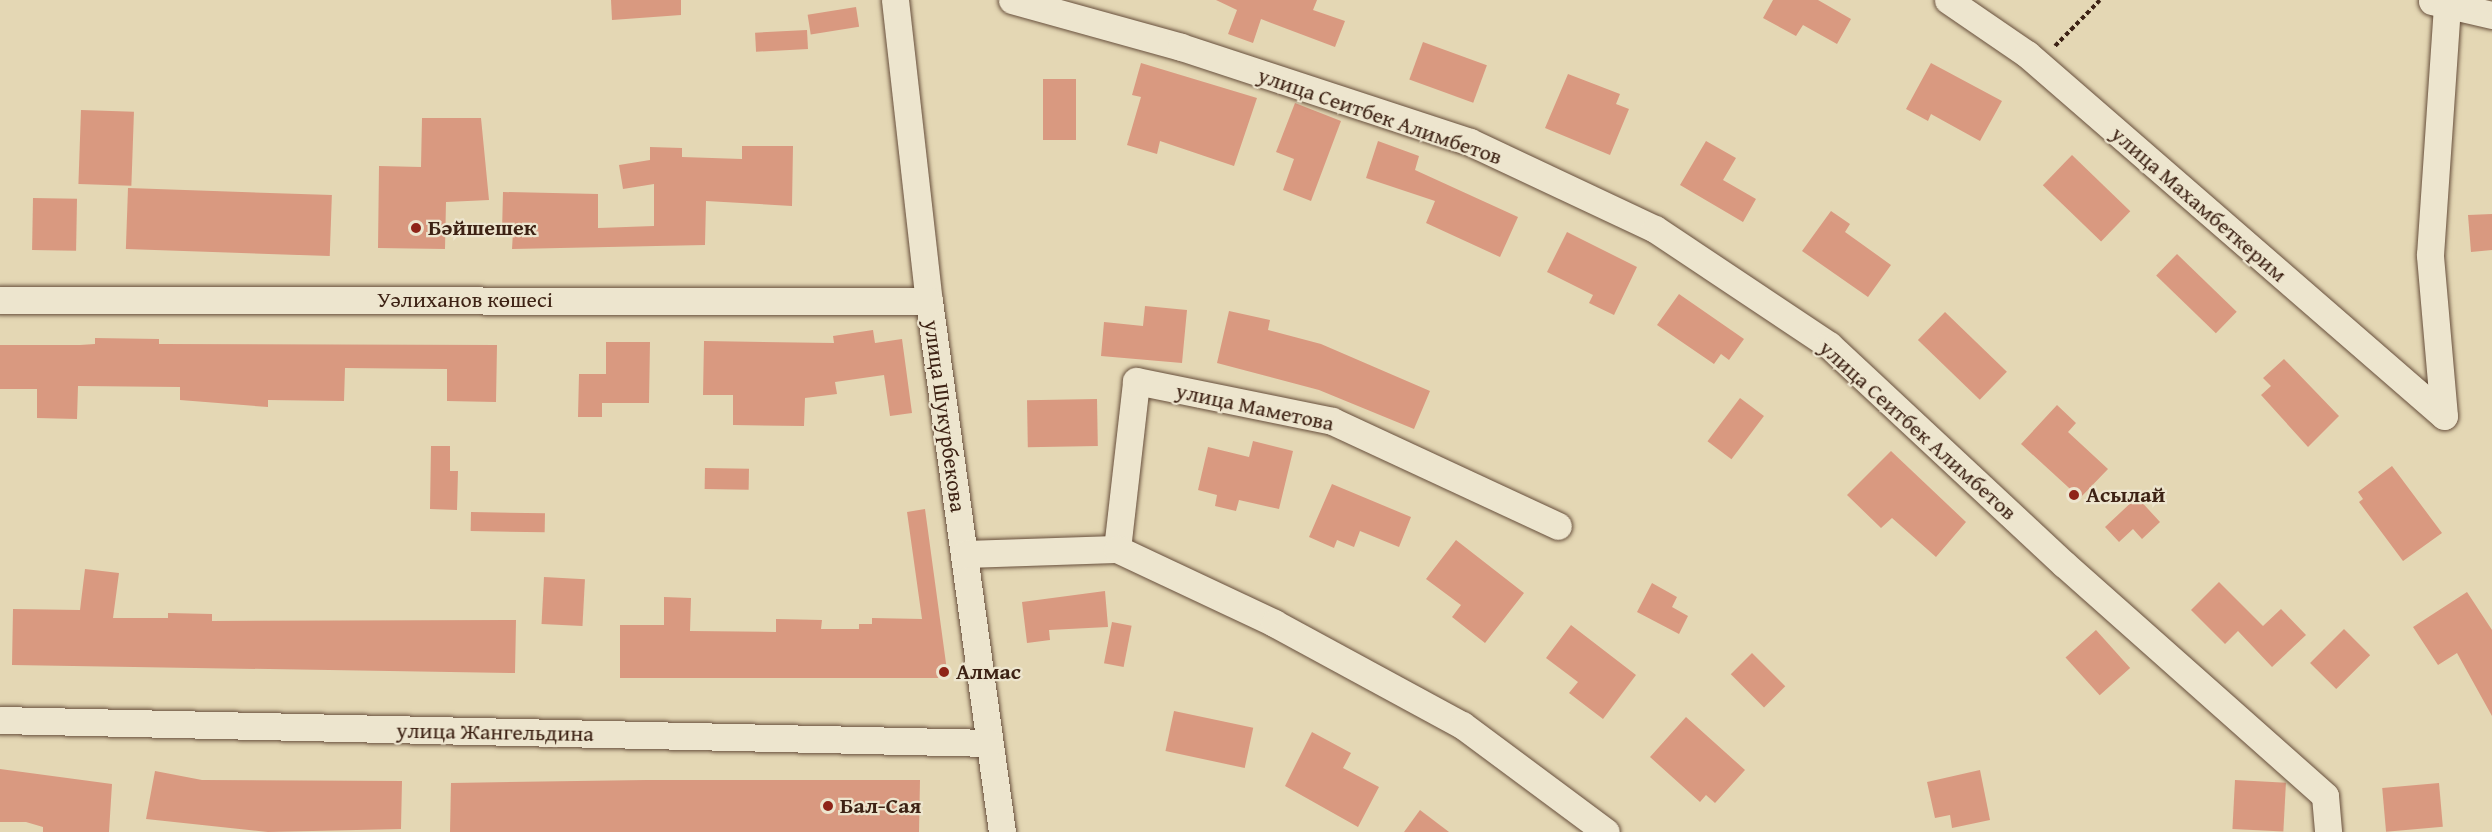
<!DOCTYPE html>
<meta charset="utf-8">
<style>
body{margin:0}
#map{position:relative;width:2492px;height:832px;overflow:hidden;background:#e4d7b4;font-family:"Gentium Book Plus",serif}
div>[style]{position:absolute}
.building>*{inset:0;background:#d99980;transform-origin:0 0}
.path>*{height:4px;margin-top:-2px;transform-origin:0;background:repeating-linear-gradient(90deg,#3d2214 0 4.5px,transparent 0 7.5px)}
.roads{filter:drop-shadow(0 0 2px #674f3c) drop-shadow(0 0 2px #674f3c)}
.minor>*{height:27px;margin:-13.5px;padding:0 13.5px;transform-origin:13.5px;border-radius:13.5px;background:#ede5ce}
.dots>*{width:16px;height:16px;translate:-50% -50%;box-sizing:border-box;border:3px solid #ede5ce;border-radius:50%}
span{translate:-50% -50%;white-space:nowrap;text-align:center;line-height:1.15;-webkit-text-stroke:4.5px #ede5ce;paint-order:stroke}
.street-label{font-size:22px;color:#3d2214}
.poi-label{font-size:22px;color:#3d2214;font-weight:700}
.left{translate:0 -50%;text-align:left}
</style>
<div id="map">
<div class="building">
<i style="clip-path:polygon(611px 0,681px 0,681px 15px,612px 20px)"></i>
<i style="clip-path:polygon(1216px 0,1317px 0,1313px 10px,1345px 21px,1335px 47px,1261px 19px,1253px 43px,1228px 34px,1237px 10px)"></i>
<i style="clip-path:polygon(1773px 0,1818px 0,1851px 19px,1837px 44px,1803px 25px,1796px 36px,1763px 18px)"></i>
<i style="left:856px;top:7px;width:20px;height:49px;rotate:81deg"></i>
<i style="left:807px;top:30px;width:19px;height:52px;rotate:87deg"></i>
<i style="left:1423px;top:42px;width:68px;height:40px;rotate:20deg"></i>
<i style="clip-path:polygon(1141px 63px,1257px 98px,1234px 166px,1160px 141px,1157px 154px,1127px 145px,1141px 97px,1132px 95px)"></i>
<i style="clip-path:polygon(1931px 63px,2002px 101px,1980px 141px,1931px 114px,1928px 121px,1906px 109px)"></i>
<i style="clip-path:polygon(1568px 74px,1620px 94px,1616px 104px,1629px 109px,1610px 155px,1545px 128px)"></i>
<i style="left:1043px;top:79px;width:33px;height:61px"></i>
<i style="clip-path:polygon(1295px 103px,1341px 121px,1311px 201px,1283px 190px,1294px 159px,1276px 152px)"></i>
<i style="left:81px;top:110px;width:53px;height:74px;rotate:2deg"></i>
<i style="clip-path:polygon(422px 118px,481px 118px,489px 200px,446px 202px,445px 249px,378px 248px,379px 166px,421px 167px)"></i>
<i style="clip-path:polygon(1378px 141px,1419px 156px,1415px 170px,1518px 217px,1500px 257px,1426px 223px,1435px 201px,1366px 178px)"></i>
<i style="clip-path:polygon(1706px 141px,1736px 158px,1723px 180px,1756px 199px,1743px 222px,1680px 185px)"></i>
<i style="clip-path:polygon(742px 146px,793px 146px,792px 206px,706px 201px,705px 245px,512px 249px,513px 232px,502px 232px,503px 192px,598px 194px,598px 228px,654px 226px,654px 184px,623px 189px,619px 165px,650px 160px,650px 147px,682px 148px,682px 157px,742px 159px)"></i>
<i style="left:2072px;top:155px;width:81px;height:42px;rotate:44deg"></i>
<i style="left:128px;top:188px;width:204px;height:61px;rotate:2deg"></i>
<i style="left:33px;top:198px;width:44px;height:52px;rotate:1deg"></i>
<i style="clip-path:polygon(1831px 211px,1850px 224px,1845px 232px,1891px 265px,1868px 297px,1802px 251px)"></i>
<i style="clip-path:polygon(2492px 214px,2492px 250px,2471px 252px,2468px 215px)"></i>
<i style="clip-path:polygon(1567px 232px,1637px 267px,1614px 315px,1589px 303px,1593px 295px,1547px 272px)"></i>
<i style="left:2177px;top:254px;width:83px;height:30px;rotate:44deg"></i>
<i style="clip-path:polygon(1679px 294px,1744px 339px,1729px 360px,1721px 354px,1714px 364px,1657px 325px)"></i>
<i style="clip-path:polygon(1145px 306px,1187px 310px,1182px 363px,1101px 356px,1104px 322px,1143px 326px)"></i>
<i style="clip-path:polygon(1229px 311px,1270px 320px,1268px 330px,1321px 344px,1430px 391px,1414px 429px,1319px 390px,1217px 363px)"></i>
<i style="left:1945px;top:312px;width:86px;height:39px;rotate:44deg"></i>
<i style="clip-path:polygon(873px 330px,875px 343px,902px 339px,912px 413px,890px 416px,884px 375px,835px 382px,837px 394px,805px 398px,804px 426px,733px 425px,733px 395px,703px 395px,704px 341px,834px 343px,833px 336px)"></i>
<i style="clip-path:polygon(95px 338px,159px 339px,159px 344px,497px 345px,496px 402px,447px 401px,447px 369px,345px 368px,344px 401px,268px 400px,268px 407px,180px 400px,180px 387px,78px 386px,77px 419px,37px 418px,37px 389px,0 389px,0 345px,80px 345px,95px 344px)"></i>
<i style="clip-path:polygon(606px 342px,650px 342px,649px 403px,602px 403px,602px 417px,578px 417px,579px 374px,606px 374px)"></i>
<i style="clip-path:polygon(2284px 359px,2339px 416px,2308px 447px,2261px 395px,2271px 386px,2263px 378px)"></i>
<i style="left:1740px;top:398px;width:30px;height:54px;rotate:37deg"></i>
<i style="left:1097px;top:399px;width:47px;height:70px;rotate:89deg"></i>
<i style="clip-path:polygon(2057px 405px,2076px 423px,2068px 432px,2108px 469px,2080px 498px,2021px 444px)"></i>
<i style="clip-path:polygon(1253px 441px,1293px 451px,1279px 509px,1239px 500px,1236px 511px,1215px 506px,1217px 495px,1198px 490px,1208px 447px,1249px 457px)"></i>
<i style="clip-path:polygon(431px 446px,450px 446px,450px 471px,458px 471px,457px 510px,430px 509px)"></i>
<i style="clip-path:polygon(1891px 451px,1966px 522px,1936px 557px,1892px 518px,1881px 528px,1847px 495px)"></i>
<i style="clip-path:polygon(2392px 466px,2442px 533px,2403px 561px,2359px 502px,2363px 499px,2358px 492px)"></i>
<i style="left:705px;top:468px;width:44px;height:21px;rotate:1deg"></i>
<i style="clip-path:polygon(1332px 484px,1411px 517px,1399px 547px,1360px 531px,1354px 547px,1337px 540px,1334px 548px,1309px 537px)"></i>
<i style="clip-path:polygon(2137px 497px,2160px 522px,2142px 539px,2133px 529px,2119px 542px,2105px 527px)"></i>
<i style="clip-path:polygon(925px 509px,948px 678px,620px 678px,620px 625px,664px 625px,664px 597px,691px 598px,690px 631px,776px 632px,776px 619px,822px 620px,821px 629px,859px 629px,859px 624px,872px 624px,872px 618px,922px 619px,907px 512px)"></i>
<i style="left:471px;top:512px;width:74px;height:19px;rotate:1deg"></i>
<i style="clip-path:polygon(1456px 540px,1524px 593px,1485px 643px,1452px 617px,1461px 605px,1426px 579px)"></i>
<i style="clip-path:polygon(85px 569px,119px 573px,113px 618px,168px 618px,168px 613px,212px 614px,212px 621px,516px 620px,515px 673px,12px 665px,13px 609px,80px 610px)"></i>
<i style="left:544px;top:577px;width:41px;height:47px;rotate:3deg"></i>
<i style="clip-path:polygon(2219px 582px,2263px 626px,2281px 609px,2306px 635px,2272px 667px,2238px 631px,2225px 644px,2191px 610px)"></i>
<i style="clip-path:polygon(1652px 583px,1677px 597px,1672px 607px,1688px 616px,1679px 634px,1637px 612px)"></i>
<i style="clip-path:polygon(1105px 591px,1108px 627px,1049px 630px,1050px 640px,1027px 643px,1022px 602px)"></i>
<i style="clip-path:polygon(2467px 592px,2492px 630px,2492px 716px,2457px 653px,2438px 665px,2413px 627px)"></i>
<i style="left:1112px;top:622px;width:20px;height:42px;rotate:11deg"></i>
<i style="clip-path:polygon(1571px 625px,1636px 675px,1603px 719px,1569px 693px,1578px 682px,1546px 658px)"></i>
<i style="left:2344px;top:629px;width:37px;height:48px;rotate:45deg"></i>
<i style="left:2096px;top:630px;width:51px;height:41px;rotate:48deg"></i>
<i style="left:1752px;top:653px;width:47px;height:30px;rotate:45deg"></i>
<i style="left:1174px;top:711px;width:81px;height:41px;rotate:12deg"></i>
<i style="clip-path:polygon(1686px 717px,1745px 770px,1715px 803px,1706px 795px,1700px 802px,1650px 757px)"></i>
<i style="clip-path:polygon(1312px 732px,1351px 753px,1343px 768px,1379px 787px,1358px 827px,1285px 786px)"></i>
<i style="clip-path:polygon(0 769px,112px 784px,109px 832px,43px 832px,43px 827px,26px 822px,0 822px)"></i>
<i style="clip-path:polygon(1980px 770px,1990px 820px,1952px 828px,1950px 815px,1935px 818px,1927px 782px)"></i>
<i style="clip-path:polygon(155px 771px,202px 780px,402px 781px,401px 829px,268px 832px,146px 819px)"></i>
<i style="clip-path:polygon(646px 780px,920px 780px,919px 832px,450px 832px,451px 783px)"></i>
<i style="left:2235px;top:780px;width:51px;height:49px;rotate:3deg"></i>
<i style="left:2439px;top:783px;width:44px;height:57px;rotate:85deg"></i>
<i style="clip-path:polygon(1420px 810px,1449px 832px,1404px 832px)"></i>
</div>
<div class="path">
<i style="left:2055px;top:46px;width:64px;rotate:-45.6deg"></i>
</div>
<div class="roads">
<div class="minor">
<i style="left:895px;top:0;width:303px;rotate:83.6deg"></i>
<i style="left:929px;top:301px;width:536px;rotate:82.17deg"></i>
<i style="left:1012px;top:0;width:175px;rotate:15.5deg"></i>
<i style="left:1181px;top:47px;width:304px;rotate:18.2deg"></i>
<i style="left:1470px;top:142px;width:204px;rotate:25.2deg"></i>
<i style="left:1655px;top:229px;width:209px;rotate:33.7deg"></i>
<i style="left:1829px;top:345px;width:321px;rotate:43deg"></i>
<i style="left:2064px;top:564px;width:349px;rotate:41.6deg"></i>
<i style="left:2325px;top:796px;width:36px;rotate:85deg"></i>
<i style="left:1948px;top:0;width:96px;rotate:34.4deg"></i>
<i style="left:2027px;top:54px;width:552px;rotate:40.96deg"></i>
<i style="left:2432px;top:1px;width:62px;rotate:13.1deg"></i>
<i style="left:0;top:300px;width:929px;rotate:0.06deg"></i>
<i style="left:2444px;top:416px;width:162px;rotate:-95deg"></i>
<i style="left:2430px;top:255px;width:248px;rotate:-86.1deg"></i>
<i style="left:1117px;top:549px;width:169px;rotate:-83.5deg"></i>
<i style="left:1136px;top:381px;width:200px;rotate:11.5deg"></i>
<i style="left:1332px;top:421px;width:249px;rotate:24.9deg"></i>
<i style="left:964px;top:554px;width:153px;rotate:-1.9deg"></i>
<i style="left:1117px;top:549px;width:174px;rotate:25.2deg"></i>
<i style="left:1274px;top:623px;width:214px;rotate:28.5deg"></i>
<i style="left:1462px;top:725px;width:179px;rotate:36.6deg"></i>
<i style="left:0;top:720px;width:989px;rotate:1.33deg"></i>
</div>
</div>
<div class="dots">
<i style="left:416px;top:228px;background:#8f2418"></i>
<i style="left:2074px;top:495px;background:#8f2418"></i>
<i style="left:944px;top:672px;background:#8f2418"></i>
<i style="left:828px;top:806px;background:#8f2418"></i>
</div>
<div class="street-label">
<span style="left:1380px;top:116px;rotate:19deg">улица Сеитбек Алимбетов</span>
<span style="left:2199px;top:204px;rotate:41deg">улица Махамбеткерим</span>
<span style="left:465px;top:300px">Уәлиханов көшесі</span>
<span style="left:1255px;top:407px;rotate:12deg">улица Маметова</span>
<span style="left:945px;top:416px;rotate:82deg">улица Шукурбекова</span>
<span style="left:1918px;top:430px;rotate:42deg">улица Сеитбек Алимбетов</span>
<span style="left:495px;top:732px;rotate:1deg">улица Жангельдина</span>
</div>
<div class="poi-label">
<span class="left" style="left:428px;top:228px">Бәйшешек</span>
<span class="left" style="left:2086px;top:495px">Асылай</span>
<span class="left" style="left:956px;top:672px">Алмас</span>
<span class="left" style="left:840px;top:806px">Бал-Сая</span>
</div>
</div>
